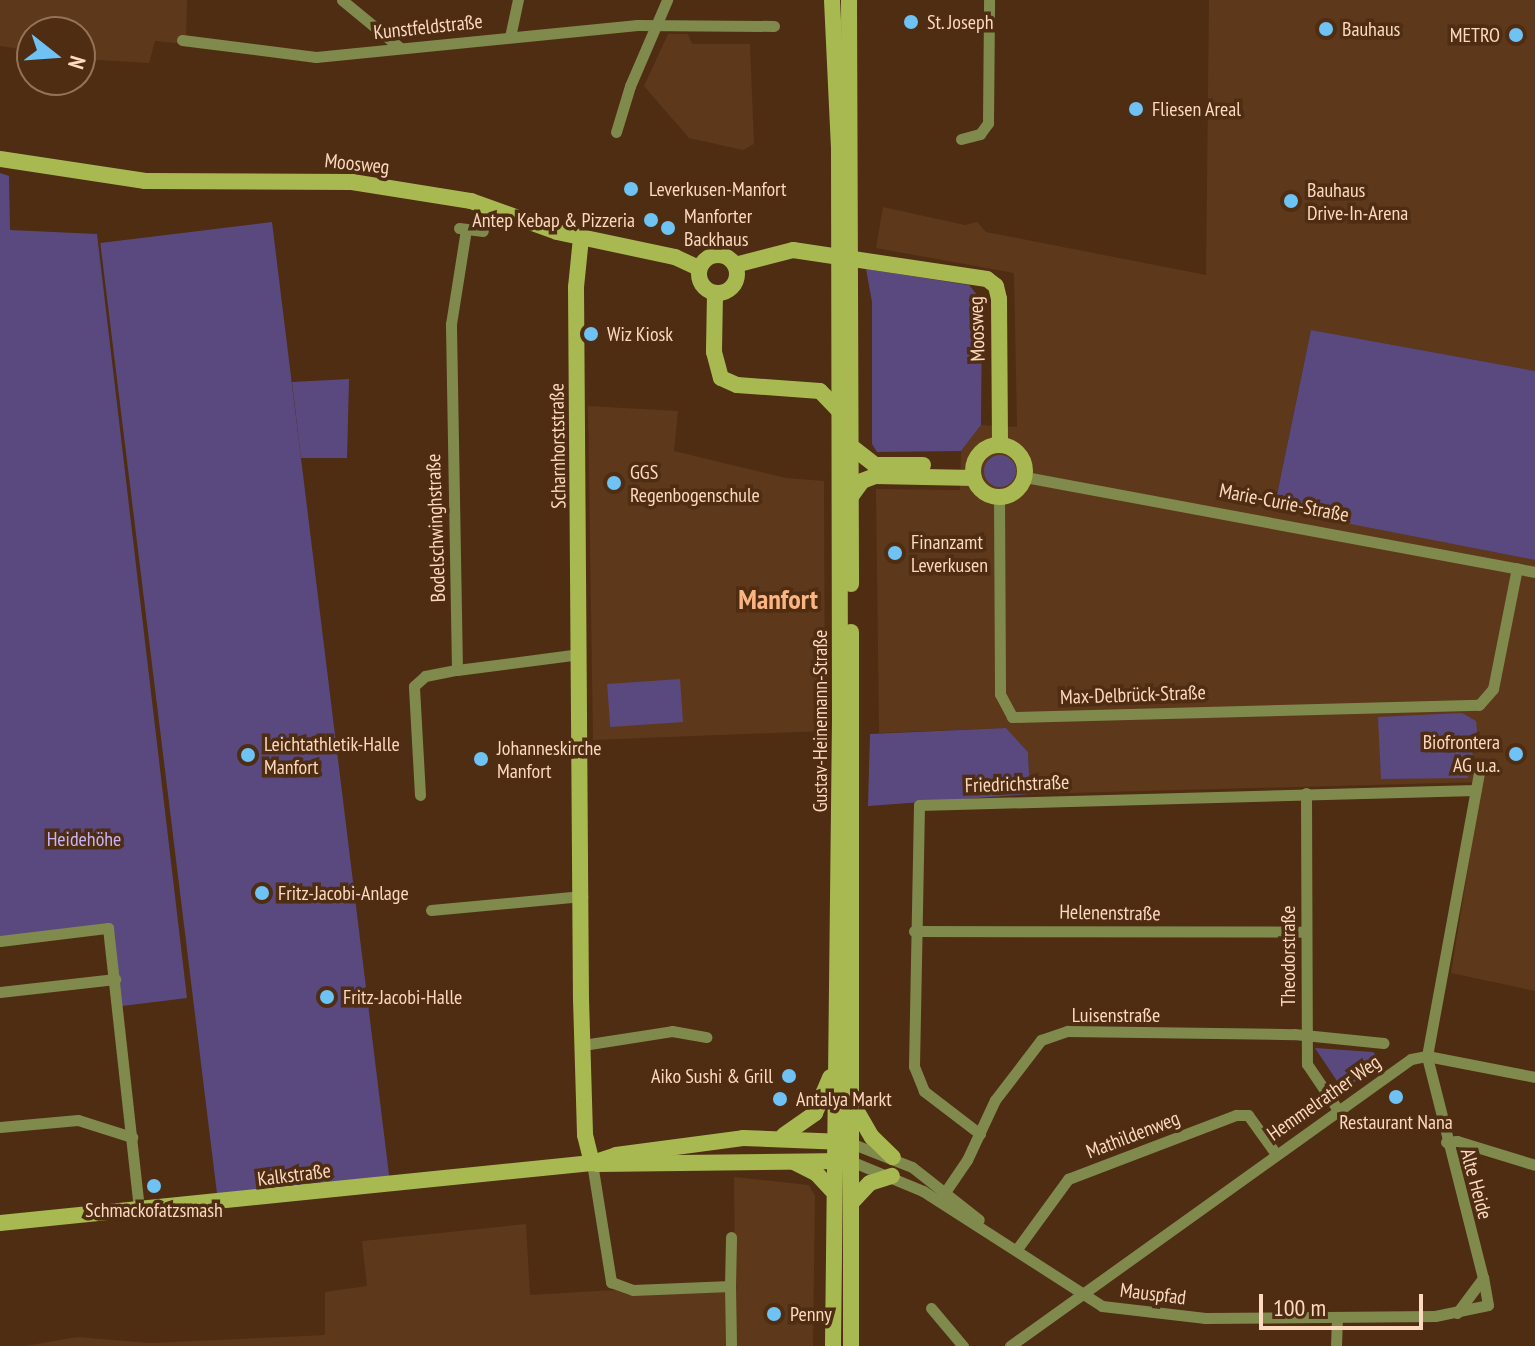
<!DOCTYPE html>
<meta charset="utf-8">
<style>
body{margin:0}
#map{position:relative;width:1535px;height:1346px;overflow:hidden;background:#4e2d12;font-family:"PT Sans Narrow",sans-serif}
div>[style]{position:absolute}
.built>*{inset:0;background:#5e381a}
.green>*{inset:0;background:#5a497f;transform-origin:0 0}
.round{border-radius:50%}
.street>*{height:11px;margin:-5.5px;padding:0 5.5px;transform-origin:5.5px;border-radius:5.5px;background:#808a4d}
.secondary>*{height:16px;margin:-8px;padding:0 8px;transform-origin:8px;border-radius:8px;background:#a9b952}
.secondary>.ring{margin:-8px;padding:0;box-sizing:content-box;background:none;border:16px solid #a9b952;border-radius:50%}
.dots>*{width:22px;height:22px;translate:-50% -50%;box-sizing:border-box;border:4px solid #4e2d12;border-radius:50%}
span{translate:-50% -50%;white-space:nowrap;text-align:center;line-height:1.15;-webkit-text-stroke:7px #4e2d12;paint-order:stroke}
.poi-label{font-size:20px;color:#fdd9bf}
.left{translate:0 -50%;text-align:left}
.right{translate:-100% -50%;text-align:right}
.street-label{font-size:20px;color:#fdd9bf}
.park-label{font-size:20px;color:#c7b4f8}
.district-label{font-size:28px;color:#fbb582;font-weight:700}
.north{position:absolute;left:16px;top:16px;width:80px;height:80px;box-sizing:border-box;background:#4e2d12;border:2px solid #947257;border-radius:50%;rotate:107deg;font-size:22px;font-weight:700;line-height:32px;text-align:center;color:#fdd9bf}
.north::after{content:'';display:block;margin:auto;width:28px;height:36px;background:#6fc2f4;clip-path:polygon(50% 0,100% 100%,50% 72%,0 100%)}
.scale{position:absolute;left:1259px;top:1294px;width:164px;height:36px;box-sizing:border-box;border:4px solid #fdd9bf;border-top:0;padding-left:10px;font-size:24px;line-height:28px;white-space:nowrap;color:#fdd9bf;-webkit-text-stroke:6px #4e2d12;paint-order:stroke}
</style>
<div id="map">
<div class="built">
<i style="clip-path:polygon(0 0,187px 0,186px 44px,155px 41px,149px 63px,80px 59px,80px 32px,32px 32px,32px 51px,0 46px)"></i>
<i style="clip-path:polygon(1209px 0,1535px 0,1535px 371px,1311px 330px,1274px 508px,1535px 560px,1535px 991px,1451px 973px,1482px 782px,1030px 794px,1028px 752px,1006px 728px,879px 733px,876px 489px,960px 490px,961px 451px,981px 425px,1017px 427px,1014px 273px,876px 248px,883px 207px,965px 225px,977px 222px,986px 232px,1206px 275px)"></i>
<i style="clip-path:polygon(668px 34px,688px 34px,692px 44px,750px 44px,754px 144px,743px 150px,689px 138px,644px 86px)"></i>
<i style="clip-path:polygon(588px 406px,678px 411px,674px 451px,786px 478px,824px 481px,825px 731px,593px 740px)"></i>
<i style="clip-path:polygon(734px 1177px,809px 1185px,815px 1196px,813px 1346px,25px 1346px,77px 1337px,150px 1343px,325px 1335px,325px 1292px,367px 1286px,362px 1241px,526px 1224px,530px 1295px,735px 1283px)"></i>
</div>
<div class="green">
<i style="clip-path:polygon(0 173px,9px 176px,10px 230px,97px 234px,187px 998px,122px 1006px,112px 924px,0 937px)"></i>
<i style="left:272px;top:222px;width:961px;height:173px;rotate:83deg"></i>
<i style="clip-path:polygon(866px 269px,969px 285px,982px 301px,981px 425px,961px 451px,877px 452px,872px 444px,872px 302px)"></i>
<i style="clip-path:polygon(1311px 330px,1535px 371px,1535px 560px,1274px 509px)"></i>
<i style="clip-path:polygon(349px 379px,347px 458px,301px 458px,292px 382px)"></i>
<i class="round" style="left:984px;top:455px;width:32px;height:32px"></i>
<i style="left:680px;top:679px;width:43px;height:73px;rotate:86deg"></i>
<i style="clip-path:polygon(1462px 713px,1476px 721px,1477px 730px,1468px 778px,1381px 779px,1378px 717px)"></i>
<i style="clip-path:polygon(1006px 728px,1028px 752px,1030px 794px,868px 806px,870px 734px)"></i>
<i style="clip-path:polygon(1315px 1048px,1373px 1052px,1382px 1063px,1343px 1090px)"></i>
</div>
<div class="street">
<i style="left:342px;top:0;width:74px;rotate:39.5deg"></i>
<i style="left:510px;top:37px;width:38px;rotate:-78deg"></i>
<i style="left:182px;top:40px;width:135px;rotate:7.2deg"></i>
<i style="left:316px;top:57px;width:323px;rotate:-5.7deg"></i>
<i style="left:637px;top:25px;width:137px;rotate:0.4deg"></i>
<i style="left:616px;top:132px;width:48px;rotate:-73.1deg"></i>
<i style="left:630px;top:86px;width:94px;rotate:-66.7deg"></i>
<i style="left:961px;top:139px;width:20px;rotate:-15deg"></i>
<i style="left:980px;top:134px;width:14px;rotate:-54deg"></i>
<i style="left:988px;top:123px;width:123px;rotate:-89.5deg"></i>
<i style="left:459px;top:228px;width:24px;rotate:7deg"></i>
<i style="left:1025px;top:477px;width:519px;rotate:10.55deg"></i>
<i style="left:999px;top:497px;width:197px;rotate:89.7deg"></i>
<i style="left:1000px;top:694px;width:26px;rotate:62deg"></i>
<i style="left:1012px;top:717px;width:467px;rotate:-1.5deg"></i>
<i style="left:1479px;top:705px;width:21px;rotate:-49deg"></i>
<i style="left:1493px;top:689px;width:123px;rotate:-78.8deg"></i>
<i style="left:457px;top:670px;width:124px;rotate:-7.4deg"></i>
<i style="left:1306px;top:793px;width:271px;rotate:89.8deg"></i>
<i style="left:1307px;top:1064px;width:55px;rotate:56deg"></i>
<i style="left:420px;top:795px;width:109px;rotate:-93.2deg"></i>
<i style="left:414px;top:686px;width:15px;rotate:-42deg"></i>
<i style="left:425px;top:676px;width:33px;rotate:-11deg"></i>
<i style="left:457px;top:670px;width:346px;rotate:-91deg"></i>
<i style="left:451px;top:324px;width:96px;rotate:-81deg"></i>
<i style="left:431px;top:910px;width:152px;rotate:-5.3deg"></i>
<i style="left:914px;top:931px;width:392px;rotate:0.1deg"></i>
<i style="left:0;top:941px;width:109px;rotate:-6.9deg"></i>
<i style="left:108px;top:928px;width:284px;rotate:83.7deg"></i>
<i style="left:0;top:992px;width:116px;rotate:-6.4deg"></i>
<i style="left:583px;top:1045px;width:90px;rotate:-8.9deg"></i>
<i style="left:672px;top:1031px;width:35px;rotate:10deg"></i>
<i style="left:0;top:1127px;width:78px;rotate:-5.1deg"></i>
<i style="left:78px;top:1120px;width:57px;rotate:17.5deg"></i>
<i style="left:980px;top:1134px;width:71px;rotate:-142.5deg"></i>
<i style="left:924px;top:1091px;width:27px;rotate:-112deg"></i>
<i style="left:914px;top:1066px;width:261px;rotate:-88.9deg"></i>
<i style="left:919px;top:805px;width:557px;rotate:-1.54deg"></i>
<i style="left:1446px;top:1142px;width:11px;rotate:-5deg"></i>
<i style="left:1457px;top:1141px;width:82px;rotate:17.1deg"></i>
<i style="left:853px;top:1144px;width:63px;rotate:21.3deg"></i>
<i style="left:912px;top:1167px;width:85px;rotate:38.3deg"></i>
<i style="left:853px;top:1162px;width:76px;rotate:22.5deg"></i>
<i style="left:923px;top:1191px;width:213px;rotate:32.7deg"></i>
<i style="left:1102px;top:1306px;width:104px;rotate:6.6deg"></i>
<i style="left:1205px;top:1318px;width:230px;rotate:-0.5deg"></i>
<i style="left:1435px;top:1316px;width:54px;rotate:-11.7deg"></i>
<i style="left:1488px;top:1305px;width:27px;rotate:-100deg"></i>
<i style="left:592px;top:1163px;width:121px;rotate:80.9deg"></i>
<i style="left:611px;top:1282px;width:23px;rotate:20deg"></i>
<i style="left:633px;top:1290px;width:97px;rotate:-2.4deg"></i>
<i style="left:730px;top:1286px;width:60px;rotate:89deg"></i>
<i style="left:939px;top:1201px;width:50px;rotate:-55.7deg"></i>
<i style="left:967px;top:1160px;width:66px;rotate:-65deg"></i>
<i style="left:995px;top:1100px;width:76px;rotate:-52.5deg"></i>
<i style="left:1041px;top:1040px;width:28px;rotate:-19deg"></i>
<i style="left:1067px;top:1031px;width:227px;rotate:0.8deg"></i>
<i style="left:1294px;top:1034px;width:90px;rotate:5.7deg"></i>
<i style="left:1017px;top:1249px;width:87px;rotate:-53.9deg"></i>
<i style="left:1068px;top:1179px;width:180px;rotate:-20.9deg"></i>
<i style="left:1236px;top:1115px;width:12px"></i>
<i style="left:1248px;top:1115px;width:48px;rotate:54.3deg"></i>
<i style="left:730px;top:1286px;width:49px;rotate:-88.8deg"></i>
<i style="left:931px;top:1308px;width:50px;rotate:49.9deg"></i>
<i style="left:1457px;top:1313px;width:44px;rotate:-53.4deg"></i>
<i style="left:1483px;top:1278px;width:229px;rotate:-104.2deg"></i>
<i style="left:1427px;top:1056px;width:289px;rotate:-79.6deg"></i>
<i style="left:1010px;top:1346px;width:493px;rotate:-35.6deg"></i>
<i style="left:1411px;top:1059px;width:16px;rotate:-11deg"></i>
<i style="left:1427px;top:1056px;width:110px;rotate:11deg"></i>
<i style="left:1336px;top:1346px;width:27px;rotate:-88deg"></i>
</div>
<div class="secondary">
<i style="left:832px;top:0;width:146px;rotate:87.3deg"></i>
<i style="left:839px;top:146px;width:573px;rotate:89.9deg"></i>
<i style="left:840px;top:719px;width:627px;rotate:90.64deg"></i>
<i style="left:849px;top:0;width:584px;rotate:89.8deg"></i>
<i style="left:0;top:159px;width:147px;rotate:8.6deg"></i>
<i style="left:145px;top:181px;width:207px;rotate:0.3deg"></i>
<i style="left:352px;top:182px;width:121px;rotate:9.1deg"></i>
<i style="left:471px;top:201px;width:91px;rotate:19.8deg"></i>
<i style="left:557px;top:232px;width:121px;rotate:12deg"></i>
<i style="left:675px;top:257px;width:26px;rotate:25deg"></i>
<i style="left:581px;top:238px;width:49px;rotate:95.8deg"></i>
<i style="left:576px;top:287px;width:712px;rotate:89.6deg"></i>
<i style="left:581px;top:999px;width:136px;rotate:88.3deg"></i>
<i style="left:585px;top:1135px;width:29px;rotate:76deg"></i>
<i class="ring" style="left:699px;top:255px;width:22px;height:22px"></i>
<i style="left:735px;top:265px;width:60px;rotate:-14.5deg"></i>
<i style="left:793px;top:250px;width:196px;rotate:8.5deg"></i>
<i style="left:987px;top:279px;width:11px;rotate:38deg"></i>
<i style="left:996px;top:286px;width:13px;rotate:77deg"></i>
<i style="left:999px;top:299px;width:146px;rotate:89.6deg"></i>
<i style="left:715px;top:293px;width:59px;rotate:91deg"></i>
<i style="left:714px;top:352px;width:27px;rotate:75deg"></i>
<i style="left:721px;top:378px;width:17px;rotate:24deg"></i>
<i style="left:737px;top:385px;width:83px;rotate:4.1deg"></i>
<i style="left:820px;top:391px;width:28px;rotate:46deg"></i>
<i class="ring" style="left:973px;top:445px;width:36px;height:36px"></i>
<i style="left:852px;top:447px;width:29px;rotate:38deg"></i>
<i style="left:875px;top:465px;width:48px"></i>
<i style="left:852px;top:495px;width:17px;rotate:-54deg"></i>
<i style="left:862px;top:481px;width:14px;rotate:-21deg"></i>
<i style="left:875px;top:476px;width:99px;rotate:1.2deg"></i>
<i style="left:855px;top:1108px;width:34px;rotate:60deg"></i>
<i style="left:872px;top:1137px;width:29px;rotate:44deg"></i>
<i style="left:784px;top:1135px;width:38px;rotate:-35deg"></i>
<i style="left:815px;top:1113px;width:39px;rotate:-67deg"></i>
<i style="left:794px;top:1162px;width:25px;rotate:27deg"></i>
<i style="left:816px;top:1173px;width:26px;rotate:47deg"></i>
<i style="left:597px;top:1164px;width:248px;rotate:-0.7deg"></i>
<i style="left:852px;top:1202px;width:26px;rotate:-47deg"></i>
<i style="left:870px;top:1183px;width:23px;rotate:-18deg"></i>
<i style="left:0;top:1223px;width:595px;rotate:-5.79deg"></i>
<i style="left:592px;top:1163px;width:25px;rotate:-18deg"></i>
<i style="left:616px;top:1155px;width:128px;rotate:-7.6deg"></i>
<i style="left:743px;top:1138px;width:101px;rotate:2.3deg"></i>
<i style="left:851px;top:1346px;width:714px;rotate:-90deg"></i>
</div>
<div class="dots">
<i style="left:911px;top:22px;background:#6fc2f4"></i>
<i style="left:1326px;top:29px;background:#6fc2f4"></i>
<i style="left:1516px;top:35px;background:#6fc2f4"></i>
<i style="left:1136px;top:109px;background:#6fc2f4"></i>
<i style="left:631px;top:189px;background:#6fc2f4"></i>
<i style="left:1291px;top:201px;background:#6fc2f4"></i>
<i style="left:651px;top:220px;background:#6fc2f4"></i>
<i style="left:668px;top:228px;background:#6fc2f4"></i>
<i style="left:591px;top:334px;background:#6fc2f4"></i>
<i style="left:614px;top:483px;background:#6fc2f4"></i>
<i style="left:895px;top:553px;background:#6fc2f4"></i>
<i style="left:1516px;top:754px;background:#6fc2f4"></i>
<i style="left:248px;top:755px;background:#6fc2f4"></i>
<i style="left:481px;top:759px;background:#6fc2f4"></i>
<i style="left:262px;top:893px;background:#6fc2f4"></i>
<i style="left:327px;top:997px;background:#6fc2f4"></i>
<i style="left:789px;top:1076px;background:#6fc2f4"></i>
<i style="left:1396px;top:1097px;background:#6fc2f4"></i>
<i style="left:780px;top:1099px;background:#6fc2f4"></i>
<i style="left:154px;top:1186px;background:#6fc2f4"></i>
<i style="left:774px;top:1314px;background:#6fc2f4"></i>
</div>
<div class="poi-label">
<span class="left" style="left:927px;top:22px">St. Joseph</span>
<span class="left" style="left:1342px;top:29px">Bauhaus</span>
<span class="right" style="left:1500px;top:35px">METRO</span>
<span class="left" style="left:1152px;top:109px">Fliesen Areal</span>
<span class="left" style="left:649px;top:189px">Leverkusen-Manfort</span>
<span class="left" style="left:1307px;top:202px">Bauhaus<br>Drive-In-Arena</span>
<span class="left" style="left:684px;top:228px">Manforter<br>Backhaus</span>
<span class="right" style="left:635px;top:220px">Antep Kebap &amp; Pizzeria</span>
<span class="left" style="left:607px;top:334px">Wiz Kiosk</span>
<span class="left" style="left:630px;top:484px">GGS<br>Regenbogenschule</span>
<span class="left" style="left:911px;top:554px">Finanzamt<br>Leverkusen</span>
<span class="right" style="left:1500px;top:754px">Biofrontera<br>AG u.a.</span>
<span class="left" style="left:264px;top:756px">Leichtathletik-Halle<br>Manfort</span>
<span class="left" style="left:497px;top:760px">Johanneskirche<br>Manfort</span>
<span class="left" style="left:278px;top:893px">Fritz-Jacobi-Anlage</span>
<span class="left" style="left:343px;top:997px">Fritz-Jacobi-Halle</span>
<span class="right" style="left:773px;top:1076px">Aiko Sushi &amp; Grill</span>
<span class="left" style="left:796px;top:1099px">Antalya Markt</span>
<span style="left:1396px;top:1122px">Restaurant Nana</span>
<span style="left:154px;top:1210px">Schmackofatzsmash</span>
<span class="left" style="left:790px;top:1314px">Penny</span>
</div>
<div class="street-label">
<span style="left:428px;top:27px;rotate:-6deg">Kunstfeldstraße</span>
<span style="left:357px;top:164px;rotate:6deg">Moosweg</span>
<span style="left:977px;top:329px;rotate:-92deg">Moosweg</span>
<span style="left:558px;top:446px;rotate:-91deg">Scharnhorststraße</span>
<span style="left:1284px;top:503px;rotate:11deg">Marie-Curie-Straße</span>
<span style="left:436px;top:528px;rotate:-92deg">Bodelschwinghstraße</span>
<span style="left:1133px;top:695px;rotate:-2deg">Max-Delbrück-Straße</span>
<span style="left:820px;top:721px;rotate:-90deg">Gustav-Heinemann-Straße</span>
<span style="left:1017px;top:784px;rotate:-2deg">Friedrichstraße</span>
<span style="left:1110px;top:913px;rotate:1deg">Helenenstraße</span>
<span style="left:1288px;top:956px;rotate:-90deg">Theodorstraße</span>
<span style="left:1116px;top:1015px">Luisenstraße</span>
<span style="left:1324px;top:1098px;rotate:-35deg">Hemmelrather Weg</span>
<span style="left:1133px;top:1135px;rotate:-21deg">Mathildenweg</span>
<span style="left:294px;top:1175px;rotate:-7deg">Kalkstraße</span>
<span style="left:1476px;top:1184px;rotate:75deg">Alte Heide</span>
<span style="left:1153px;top:1294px;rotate:7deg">Mauspfad</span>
</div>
<div class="park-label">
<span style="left:84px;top:839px">Heidehöhe</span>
</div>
<div class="district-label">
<span style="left:778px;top:599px">Manfort</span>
</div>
<div class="north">N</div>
<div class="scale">100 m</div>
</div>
